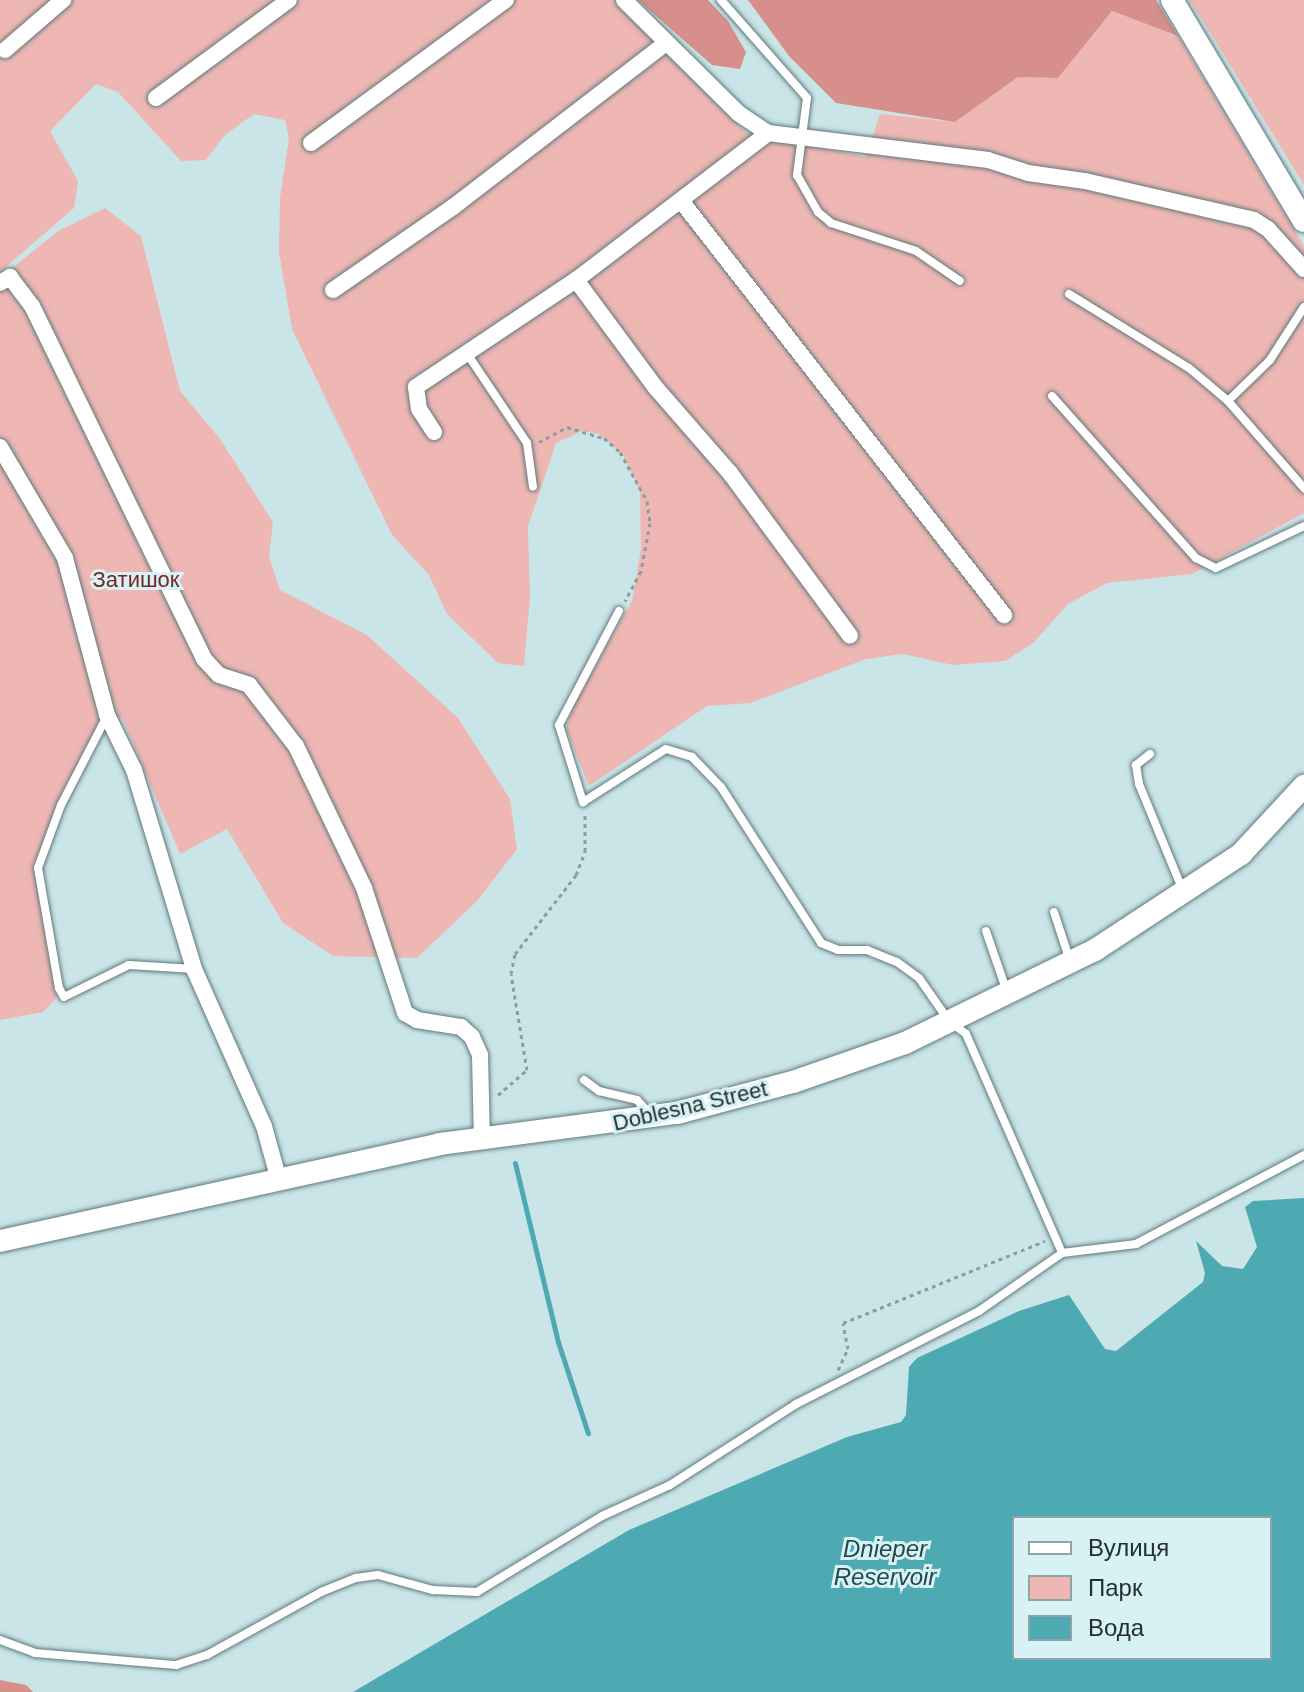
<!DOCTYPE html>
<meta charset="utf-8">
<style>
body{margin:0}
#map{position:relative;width:1304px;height:1692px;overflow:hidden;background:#cae5e8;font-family:Helvetica,sans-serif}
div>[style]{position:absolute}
.green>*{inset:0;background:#efb7b4}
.forest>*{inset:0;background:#d68f8a}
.water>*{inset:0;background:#4eaab2}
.stream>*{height:5px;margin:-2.5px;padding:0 2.5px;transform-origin:2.5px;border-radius:2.5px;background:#4eaab2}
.path>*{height:3px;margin-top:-1.5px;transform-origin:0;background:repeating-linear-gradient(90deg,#8a9ea0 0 4px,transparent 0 8px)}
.roads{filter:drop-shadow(0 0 2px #617a7c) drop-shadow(0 0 2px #617a7c)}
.service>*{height:8px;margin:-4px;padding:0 4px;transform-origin:4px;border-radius:4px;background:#fff}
.minor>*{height:16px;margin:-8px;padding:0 8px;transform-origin:8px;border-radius:8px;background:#fff}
.tertiary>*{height:22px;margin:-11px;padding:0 11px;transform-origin:11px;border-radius:11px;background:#fff}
span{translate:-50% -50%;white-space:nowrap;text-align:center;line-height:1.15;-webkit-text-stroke:6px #d7f2f5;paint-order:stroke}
.park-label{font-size:22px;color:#782325}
.street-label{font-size:22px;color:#242f2f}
.water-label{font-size:24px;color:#1f494d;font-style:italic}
.legend{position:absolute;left:1012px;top:1516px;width:260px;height:144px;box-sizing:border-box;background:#d7f2f5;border:2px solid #8fa4a6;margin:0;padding:10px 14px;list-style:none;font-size:24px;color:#242f2f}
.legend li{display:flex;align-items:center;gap:16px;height:40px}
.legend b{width:40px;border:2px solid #8fa4a6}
</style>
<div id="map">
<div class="green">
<i style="clip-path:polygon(0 0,615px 0,746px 133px,866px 157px,880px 114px,955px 122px,1018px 77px,1058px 78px,1112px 11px,1178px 36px,1304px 246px,1304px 513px,1192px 574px,1107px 583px,1068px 604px,1033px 643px,1005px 661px,953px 665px,903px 654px,866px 659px,750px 703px,707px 706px,589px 786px,566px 729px,572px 708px,632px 601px,641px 549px,640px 492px,623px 455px,599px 434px,582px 431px,556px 443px,528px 526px,530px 597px,524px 666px,498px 663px,447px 614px,429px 575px,392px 535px,292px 329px,279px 252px,280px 197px,289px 139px,285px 120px,254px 114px,225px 135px,206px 160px,181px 161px,118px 92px,96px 84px,50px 131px,78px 181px,74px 208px,0 272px)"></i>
<i style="clip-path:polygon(1189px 0,1304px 0,1304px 185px,1203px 21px)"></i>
<i style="clip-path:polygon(105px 208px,141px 236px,180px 391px,220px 439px,273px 522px,269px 557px,280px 590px,367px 635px,458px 718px,510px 799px,517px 849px,477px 901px,417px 958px,333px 956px,283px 923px,227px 829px,180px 854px,122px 717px,89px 742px,34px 867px,57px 997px,43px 1012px,0 1020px,0 278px,58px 231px)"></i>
</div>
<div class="forest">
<i style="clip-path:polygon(638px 0,708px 0,728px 21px,746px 52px,740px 69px,712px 65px)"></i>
<i style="clip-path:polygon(748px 0,1156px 0,1178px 36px,1112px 11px,1058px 78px,1018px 77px,955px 122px,836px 103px,789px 56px)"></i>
<i style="clip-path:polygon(0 1680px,26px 1685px,33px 1692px,0 1692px)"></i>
</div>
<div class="water">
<i style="clip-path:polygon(evenodd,1304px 1198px,1304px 1692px,353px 1692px,629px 1530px,847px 1437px,901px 1422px,906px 1415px,909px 1367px,917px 1358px,1019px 1311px,1069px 1295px,1105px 1349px,1116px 1351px,1203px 1282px,1205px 1273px,1196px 1241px,1222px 1266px,1243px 1269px,1257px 1247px,1245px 1207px,1253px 1201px,1304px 1198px,1014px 1518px,1270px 1518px,1270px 1658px,1014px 1658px,1014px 1518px)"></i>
</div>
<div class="stream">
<i style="left:515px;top:1163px;width:184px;rotate:76.5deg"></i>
<i style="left:558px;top:1342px;width:96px;rotate:71.8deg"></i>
</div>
<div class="path">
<i style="left:539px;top:442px;width:32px;rotate:-28deg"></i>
<i style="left:567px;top:427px;width:39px;rotate:17deg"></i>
<i style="left:604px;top:438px;width:21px;rotate:41deg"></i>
<i style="left:620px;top:452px;width:56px;rotate:61.1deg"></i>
<i style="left:647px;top:501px;width:22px;rotate:82deg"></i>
<i style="left:650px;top:523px;width:49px;rotate:100.6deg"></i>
<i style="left:641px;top:571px;width:34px;rotate:118deg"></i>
<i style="left:498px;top:1095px;width:38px;rotate:-41deg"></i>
<i style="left:527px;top:1070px;width:97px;rotate:-99.5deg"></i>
<i style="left:511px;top:974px;width:20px;rotate:-79deg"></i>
<i style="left:515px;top:954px;width:100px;rotate:-52.3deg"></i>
<i style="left:576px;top:875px;width:26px;rotate:-69deg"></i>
<i style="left:585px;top:851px;width:37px;rotate:-90deg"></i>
<i style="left:838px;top:1370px;width:23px;rotate:-65deg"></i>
<i style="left:848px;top:1349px;width:26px;rotate:-101deg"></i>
<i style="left:843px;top:1323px;width:218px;rotate:-22.1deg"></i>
</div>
<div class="roads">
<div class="service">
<i style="left:721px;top:0;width:130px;rotate:48.7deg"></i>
<i style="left:807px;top:98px;width:78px;rotate:97.4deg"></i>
<i style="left:797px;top:175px;width:43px;rotate:60.4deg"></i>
<i style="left:818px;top:212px;width:17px;rotate:40deg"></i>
<i style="left:831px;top:223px;width:89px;rotate:18.2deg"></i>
<i style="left:916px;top:251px;width:53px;rotate:34.3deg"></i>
<i style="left:1069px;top:294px;width:141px;rotate:31.7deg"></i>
<i style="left:1189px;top:368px;width:51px;rotate:40.2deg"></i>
<i style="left:1228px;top:401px;width:116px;rotate:48.9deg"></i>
<i style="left:468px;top:355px;width:106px;rotate:56.2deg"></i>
<i style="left:527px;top:443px;width:44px;rotate:82.2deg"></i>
<i style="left:1052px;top:396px;width:217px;rotate:48.4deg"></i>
<i style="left:1196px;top:558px;width:22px;rotate:27deg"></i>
<i style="left:1216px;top:568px;width:98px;rotate:-25.5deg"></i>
<i style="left:1228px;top:401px;width:59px;rotate:-44.3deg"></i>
<i style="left:1270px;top:360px;width:63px;rotate:-57.3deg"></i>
<i style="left:619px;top:611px;width:129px;rotate:117.8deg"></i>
<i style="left:559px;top:725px;width:81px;rotate:72.7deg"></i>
<i style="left:583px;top:802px;width:98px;rotate:-32.6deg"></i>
<i style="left:666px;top:749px;width:27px;rotate:17deg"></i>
<i style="left:692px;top:757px;width:42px;rotate:46deg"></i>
<i style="left:721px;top:787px;width:185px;rotate:57.3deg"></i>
<i style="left:821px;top:943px;width:18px;rotate:22deg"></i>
<i style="left:838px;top:950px;width:29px"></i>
<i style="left:867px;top:950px;width:32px;rotate:22deg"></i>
<i style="left:897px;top:962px;width:27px;rotate:36deg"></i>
<i style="left:919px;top:978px;width:52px;rotate:55.1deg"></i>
<i style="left:949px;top:1021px;width:21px;rotate:37deg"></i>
<i style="left:966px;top:1034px;width:239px;rotate:66.3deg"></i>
<i style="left:107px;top:716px;width:100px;rotate:117.3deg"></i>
<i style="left:61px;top:805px;width:67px;rotate:110.1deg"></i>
<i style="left:38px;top:868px;width:122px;rotate:80.1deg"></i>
<i style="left:59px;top:988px;width:10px;rotate:61deg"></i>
<i style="left:64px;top:997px;width:72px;rotate:-26.2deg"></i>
<i style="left:129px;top:965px;width:65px;rotate:3.5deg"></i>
<i style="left:1150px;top:754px;width:18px;rotate:142deg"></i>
<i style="left:1136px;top:765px;width:19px;rotate:81deg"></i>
<i style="left:1139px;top:784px;width:116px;rotate:67.6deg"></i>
<i style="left:1054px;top:912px;width:52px;rotate:71.9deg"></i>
<i style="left:986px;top:931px;width:65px;rotate:71deg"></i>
<i style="left:584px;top:1080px;width:19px;rotate:36deg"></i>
<i style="left:599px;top:1091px;width:39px;rotate:13deg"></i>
<i style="left:637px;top:1100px;width:18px;rotate:47deg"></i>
<i style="left:0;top:1640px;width:37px;rotate:20deg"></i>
<i style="left:35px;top:1653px;width:142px;rotate:4.9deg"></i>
<i style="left:176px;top:1665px;width:33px;rotate:-18deg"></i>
<i style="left:207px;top:1655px;width:130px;rotate:-28.9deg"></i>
<i style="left:321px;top:1592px;width:38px;rotate:-22deg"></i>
<i style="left:356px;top:1578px;width:22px;rotate:-8deg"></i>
<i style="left:378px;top:1575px;width:57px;rotate:15.3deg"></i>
<i style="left:433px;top:1590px;width:44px;rotate:2.6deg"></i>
<i style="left:477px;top:1592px;width:146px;rotate:-31.3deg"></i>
<i style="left:602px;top:1516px;width:75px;rotate:-24.5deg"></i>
<i style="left:670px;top:1485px;width:150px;rotate:-32.7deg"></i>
<i style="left:796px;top:1404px;width:205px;rotate:-26.9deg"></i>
<i style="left:979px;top:1311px;width:101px;rotate:-34.9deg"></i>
<i style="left:1062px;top:1253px;width:75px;rotate:-6.9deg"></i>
<i style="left:1136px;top:1244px;width:190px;rotate:-27.9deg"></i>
</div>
<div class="minor">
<i style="left:624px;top:0;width:161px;rotate:44.7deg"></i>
<i style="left:738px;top:113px;width:36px;rotate:34deg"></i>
<i style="left:768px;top:133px;width:222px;rotate:7deg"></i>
<i style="left:988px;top:160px;width:42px;rotate:18deg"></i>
<i style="left:1028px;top:173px;width:58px;rotate:8deg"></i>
<i style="left:1085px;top:181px;width:173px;rotate:13deg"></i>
<i style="left:1254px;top:220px;width:17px;rotate:33deg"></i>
<i style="left:1268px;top:229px;width:54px;rotate:48deg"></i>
<i style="left:5px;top:50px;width:77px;rotate:-40.8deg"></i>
<i style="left:156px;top:98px;width:165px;rotate:-36.4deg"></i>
<i style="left:311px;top:143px;width:242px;rotate:-36.3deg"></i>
<i style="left:682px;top:202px;width:524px;rotate:52.06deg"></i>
<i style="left:576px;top:280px;width:134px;rotate:53.5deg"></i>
<i style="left:656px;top:388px;width:113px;rotate:49deg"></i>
<i style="left:730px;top:473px;width:202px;rotate:53.6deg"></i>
<i style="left:0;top:283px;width:12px;rotate:-31deg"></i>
<i style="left:10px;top:277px;width:36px;rotate:53deg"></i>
<i style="left:32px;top:306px;width:393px;rotate:64deg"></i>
<i style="left:204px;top:659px;width:22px;rotate:47deg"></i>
<i style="left:219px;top:675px;width:32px;rotate:18deg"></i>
<i style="left:249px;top:685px;width:77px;rotate:52.4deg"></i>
<i style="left:296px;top:746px;width:157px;rotate:64.4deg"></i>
<i style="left:364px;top:888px;width:132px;rotate:71.8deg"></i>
<i style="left:405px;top:1013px;width:14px;rotate:30deg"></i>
<i style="left:417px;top:1020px;width:45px;rotate:9deg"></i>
<i style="left:461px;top:1027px;width:15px;rotate:42deg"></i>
<i style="left:472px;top:1037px;width:20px;rotate:66deg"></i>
<i style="left:480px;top:1055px;width:85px;rotate:88.7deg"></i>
<i style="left:333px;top:290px;width:146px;rotate:-34.7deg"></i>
<i style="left:453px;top:207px;width:269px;rotate:-37.6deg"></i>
<i style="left:434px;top:432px;width:27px;rotate:-123deg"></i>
<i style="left:419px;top:409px;width:22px;rotate:-98deg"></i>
<i style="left:416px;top:387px;width:192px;rotate:-33.8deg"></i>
<i style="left:576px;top:280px;width:242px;rotate:-37.4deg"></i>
<i style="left:0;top:447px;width:129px;rotate:59.6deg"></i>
<i style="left:65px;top:558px;width:163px;rotate:75deg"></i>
<i style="left:107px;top:715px;width:61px;rotate:63.9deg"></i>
<i style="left:134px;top:770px;width:208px;rotate:73.2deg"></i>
<i style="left:194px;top:969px;width:172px;rotate:66deg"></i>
<i style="left:264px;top:1126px;width:53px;rotate:74.6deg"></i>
</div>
<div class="tertiary">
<i style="left:1172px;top:0;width:257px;rotate:59.2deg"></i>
<i style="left:0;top:1241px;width:451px;rotate:-12.4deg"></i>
<i style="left:440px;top:1144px;width:239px;rotate:-7.5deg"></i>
<i style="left:677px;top:1113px;width:120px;rotate:-15deg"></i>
<i style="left:793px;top:1082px;width:119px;rotate:-19.2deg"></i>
<i style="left:905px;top:1043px;width:212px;rotate:-26.1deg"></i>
<i style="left:1095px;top:950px;width:175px;rotate:-33.3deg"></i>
<i style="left:1241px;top:854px;width:93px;rotate:-47.2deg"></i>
</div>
</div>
<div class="park-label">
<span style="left:136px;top:580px">Затишок</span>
</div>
<div class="street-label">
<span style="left:690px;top:1106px;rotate:-13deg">Doblesna Street</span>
</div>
<div class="water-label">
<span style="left:885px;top:1563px">Dnieper<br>Reservoir</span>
</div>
<ul class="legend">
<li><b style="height:10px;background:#fff"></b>Вулиця</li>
<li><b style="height:22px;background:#efb7b4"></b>Парк</li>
<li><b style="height:22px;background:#4eaab2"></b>Вода</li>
</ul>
</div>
